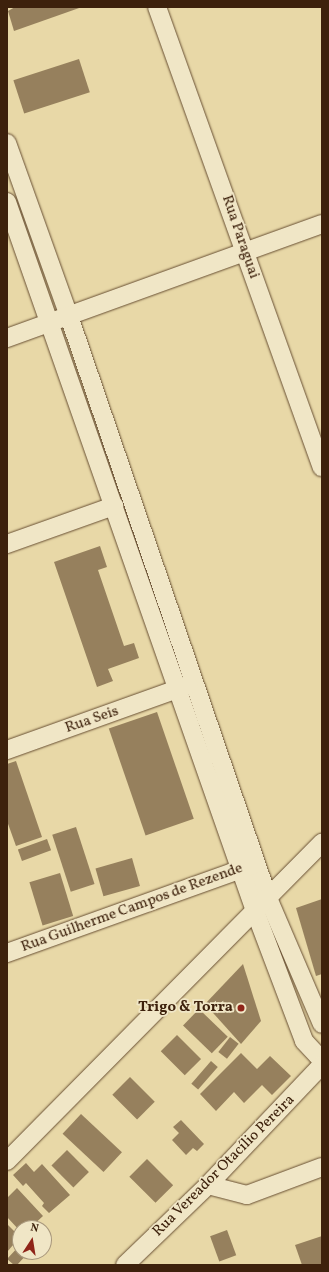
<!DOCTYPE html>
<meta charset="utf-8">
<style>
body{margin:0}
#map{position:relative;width:329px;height:1272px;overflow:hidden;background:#e8d8a7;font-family:Vollkorn,serif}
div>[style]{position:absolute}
.building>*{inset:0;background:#96805d;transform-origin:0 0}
.roads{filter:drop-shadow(0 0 1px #684f33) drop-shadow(0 0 1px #684f33)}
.minor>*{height:18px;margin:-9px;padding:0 9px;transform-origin:9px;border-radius:9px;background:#f0e6c6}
.dots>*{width:11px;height:11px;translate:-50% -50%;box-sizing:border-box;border:2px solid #f0e6c6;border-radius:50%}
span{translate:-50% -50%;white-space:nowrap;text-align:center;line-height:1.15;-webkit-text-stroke:3.5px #f0e6c6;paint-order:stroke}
.street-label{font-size:15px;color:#3d210c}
.poi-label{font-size:15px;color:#3d210c;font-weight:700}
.right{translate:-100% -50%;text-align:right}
.frame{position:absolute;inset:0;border:8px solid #3d210c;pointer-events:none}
.north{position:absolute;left:12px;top:1220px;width:40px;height:40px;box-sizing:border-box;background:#f0e6c6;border:1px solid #a8977c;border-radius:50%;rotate:12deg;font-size:11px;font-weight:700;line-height:16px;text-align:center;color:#3d210c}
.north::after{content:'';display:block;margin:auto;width:14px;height:18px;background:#8f2418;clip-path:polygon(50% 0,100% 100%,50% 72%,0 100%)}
</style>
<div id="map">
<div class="building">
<i style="clip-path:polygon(15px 7px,82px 7px,14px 31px,8px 11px)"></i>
<i style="left:79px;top:59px;width:35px;height:69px;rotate:72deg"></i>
<i style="clip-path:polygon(100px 546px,107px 567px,98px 570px,124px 646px,134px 643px,139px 658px,108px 669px,113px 681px,97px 687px,54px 562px)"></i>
<i style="left:157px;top:712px;width:113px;height:51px;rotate:71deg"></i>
<i style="clip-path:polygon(16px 761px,42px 837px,16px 846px,7px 821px,7px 764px)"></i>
<i style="left:76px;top:827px;width:60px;height:25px;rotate:72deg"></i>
<i style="left:47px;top:839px;width:12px;height:31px;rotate:70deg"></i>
<i style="left:132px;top:858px;width:29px;height:38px;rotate:74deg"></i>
<i style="left:60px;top:873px;width:45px;height:32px;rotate:73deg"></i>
<i style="clip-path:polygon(322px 899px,322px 974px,316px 976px,296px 908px)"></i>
<i style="clip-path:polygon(243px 964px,261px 1021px,241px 1044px,205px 1004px)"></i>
<i style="left:199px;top:1009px;width:40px;height:23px;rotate:44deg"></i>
<i style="left:177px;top:1035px;width:34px;height:23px;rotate:45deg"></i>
<i style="left:230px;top:1037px;width:11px;height:19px;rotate:38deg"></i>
<i style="clip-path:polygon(241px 1053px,257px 1069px,270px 1056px,291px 1076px,272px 1095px,262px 1085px,244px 1103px,234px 1092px,216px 1111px,200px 1094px)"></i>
<i style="left:211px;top:1061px;width:9px;height:30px;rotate:41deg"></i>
<i style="left:130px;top:1077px;width:35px;height:25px;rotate:45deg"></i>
<i style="left:81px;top:1114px;width:56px;height:27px;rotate:43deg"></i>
<i style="clip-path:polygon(181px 1120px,204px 1144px,197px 1151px,193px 1148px,186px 1155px,172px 1140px,179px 1133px,173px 1127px)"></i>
<i style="left:67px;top:1150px;width:31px;height:22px;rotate:45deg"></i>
<i style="left:147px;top:1159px;width:37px;height:25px;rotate:45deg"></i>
<i style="clip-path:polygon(26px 1163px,34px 1172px,42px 1164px,70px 1195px,49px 1213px,42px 1206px,44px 1203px,26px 1183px,23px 1186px,13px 1175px)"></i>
<i style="clip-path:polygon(17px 1188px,43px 1216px,30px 1228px,20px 1228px,20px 1231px,7px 1217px,7px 1198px)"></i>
<i style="clip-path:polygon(7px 1224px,20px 1237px,7px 1252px)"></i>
<i style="left:227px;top:1230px;width:27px;height:18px;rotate:70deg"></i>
<i style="clip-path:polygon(322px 1236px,322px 1265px,302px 1265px,295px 1245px)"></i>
<i style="clip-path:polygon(20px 1245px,20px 1252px,29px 1252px,17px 1265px,14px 1265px,7px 1259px)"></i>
</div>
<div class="roads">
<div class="minor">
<i style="left:157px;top:7px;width:489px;rotate:70.3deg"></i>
<i style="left:7px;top:143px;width:184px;rotate:70.3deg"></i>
<i style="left:69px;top:316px;width:615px;rotate:71.12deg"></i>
<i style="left:268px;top:898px;width:137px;rotate:66.8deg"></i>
<i style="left:7px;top:202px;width:751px;rotate:70.72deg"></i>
<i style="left:255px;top:911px;width:139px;rotate:69.3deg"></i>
<i style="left:304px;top:1041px;width:26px;rotate:47deg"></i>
<i style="left:7px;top:338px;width:335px;rotate:-19.9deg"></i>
<i style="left:7px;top:544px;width:114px;rotate:-19.6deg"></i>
<i style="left:7px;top:750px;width:193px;rotate:-19.7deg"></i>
<i style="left:7px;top:953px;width:261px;rotate:-19.7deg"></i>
<i style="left:7px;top:1161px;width:448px;rotate:-45.3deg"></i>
<i style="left:208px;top:1185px;width:40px;rotate:14.4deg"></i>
<i style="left:247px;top:1195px;width:80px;rotate:-20.5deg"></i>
<i style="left:125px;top:1265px;width:115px;rotate:-43.9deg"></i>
<i style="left:208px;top:1185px;width:166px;rotate:-46.5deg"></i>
</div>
</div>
<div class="dots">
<i style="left:241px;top:1008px;background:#8f2418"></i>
</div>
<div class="street-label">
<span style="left:240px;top:237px;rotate:71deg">Rua Paraguai</span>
<span style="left:92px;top:720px;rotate:-19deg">Rua Seis</span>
<span style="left:132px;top:908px;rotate:-20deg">Rua Guilherme Campos de Rezende</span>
<span style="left:224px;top:1166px;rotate:-45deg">Rua Vereador Otacílio Pereira</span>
</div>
<div class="poi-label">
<span class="right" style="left:233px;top:1008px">Trigo &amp; Torra</span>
</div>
<div class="frame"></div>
<div class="north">N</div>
</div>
